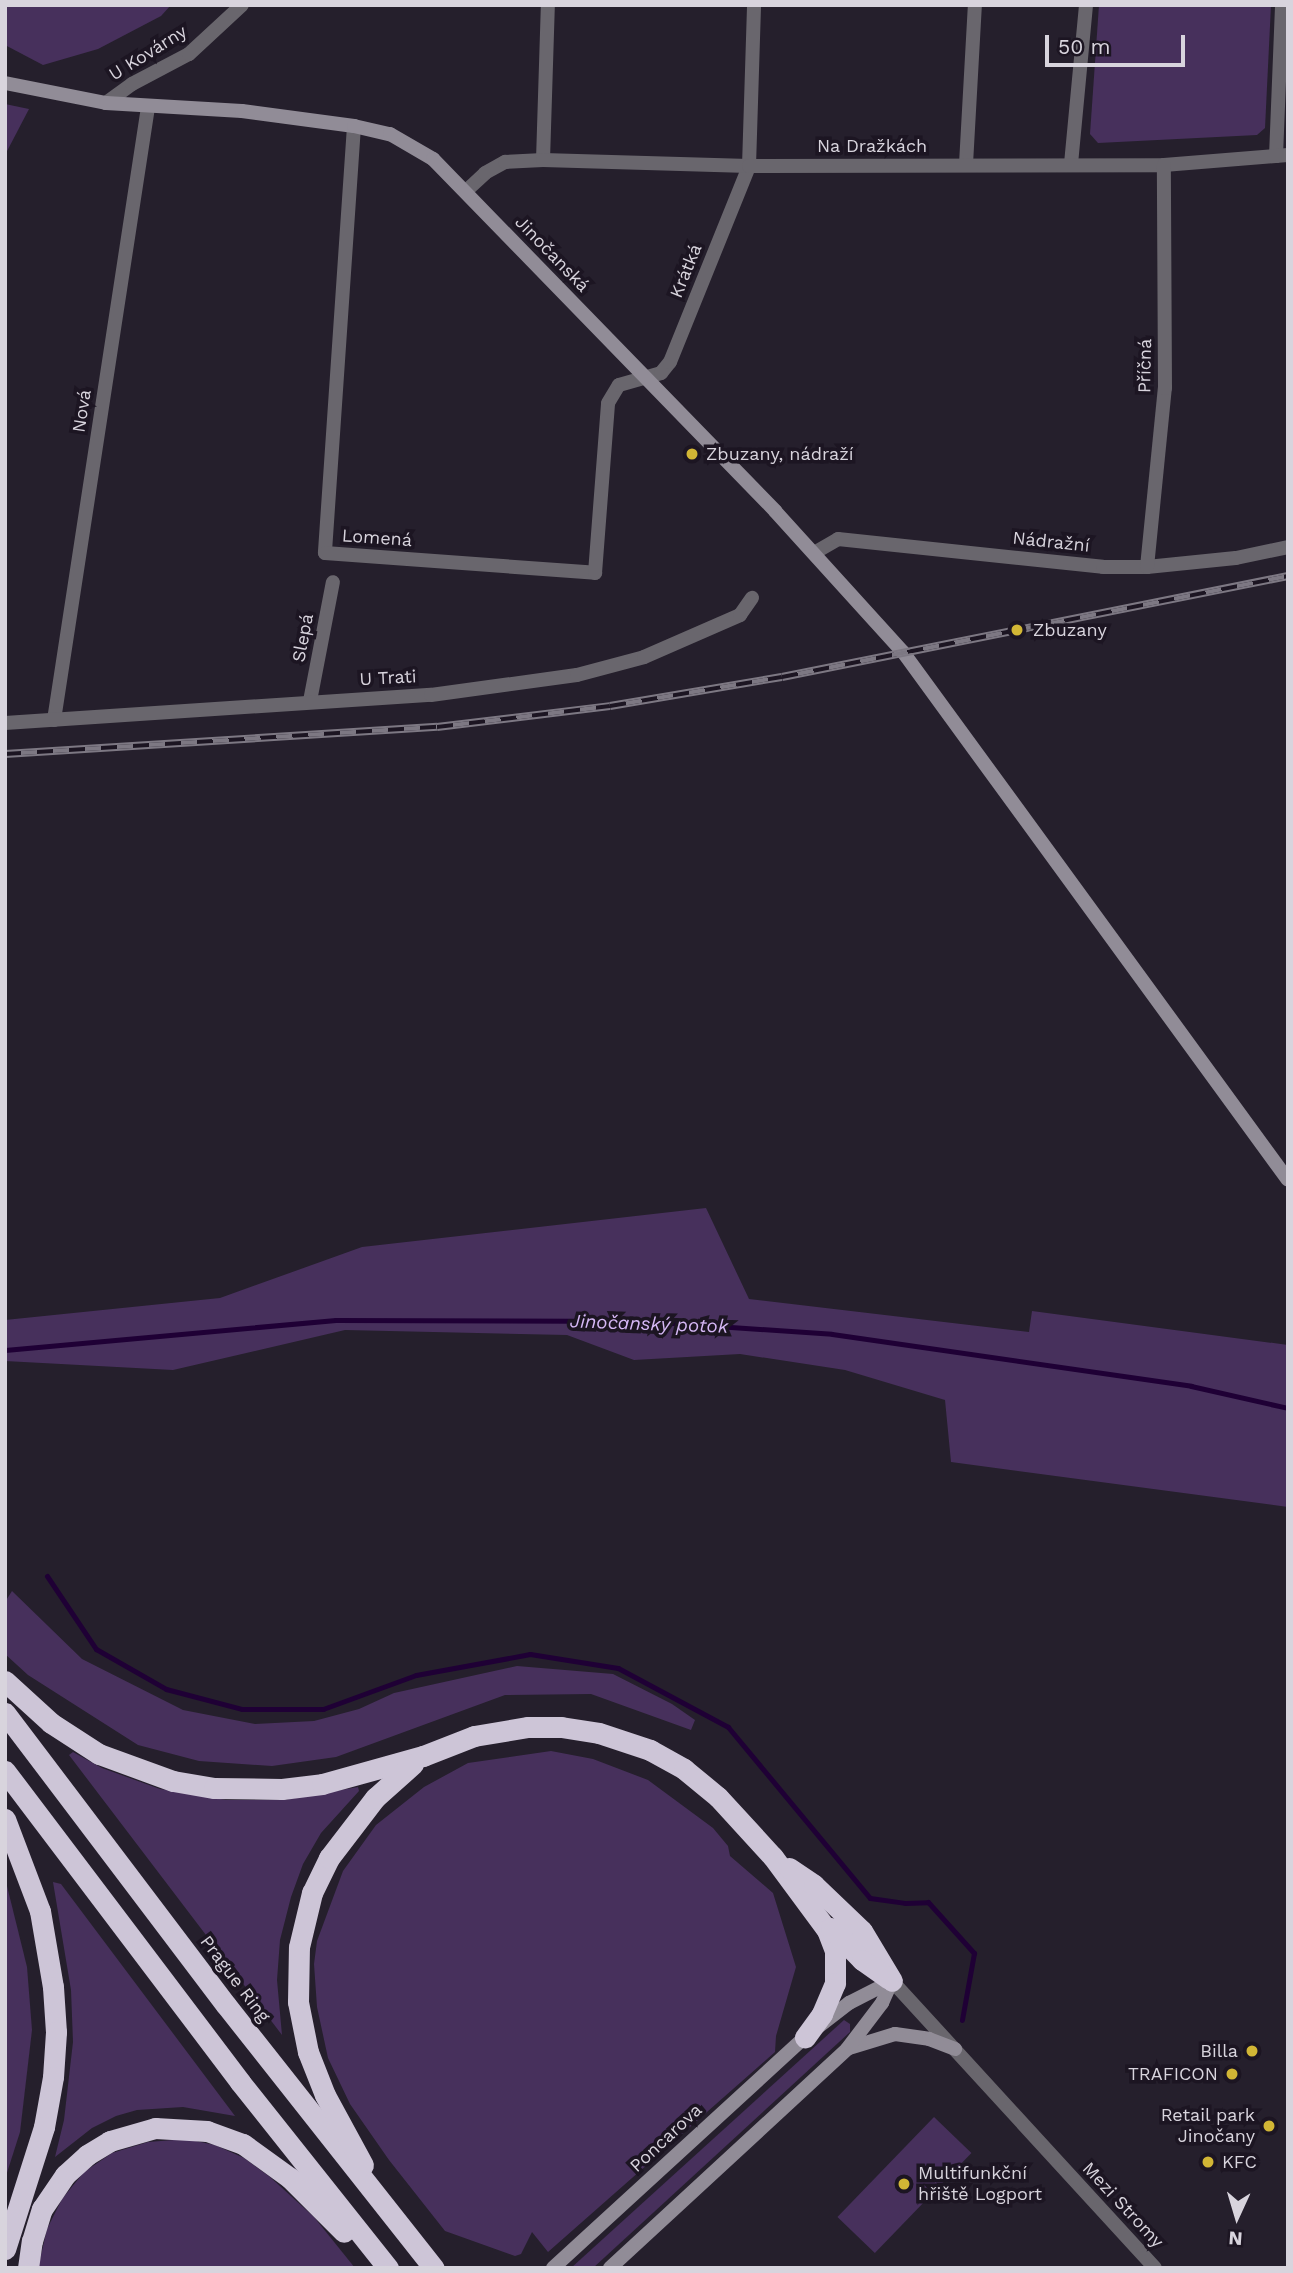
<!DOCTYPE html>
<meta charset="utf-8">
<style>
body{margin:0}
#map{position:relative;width:1293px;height:2273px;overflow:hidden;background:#251f2c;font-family:"Work Sans",sans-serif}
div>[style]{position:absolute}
.green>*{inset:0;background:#47305c;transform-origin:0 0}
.stream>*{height:5px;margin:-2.5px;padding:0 2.5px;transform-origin:2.5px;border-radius:2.5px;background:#1f0035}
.street>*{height:14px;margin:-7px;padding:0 7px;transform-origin:7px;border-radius:7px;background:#69666d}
.secondary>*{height:14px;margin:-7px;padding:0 7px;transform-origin:7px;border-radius:7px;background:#918c97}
.highway>*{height:21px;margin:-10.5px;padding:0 10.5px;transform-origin:10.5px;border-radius:10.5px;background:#cdc5d7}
.rail>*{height:8px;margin-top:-4px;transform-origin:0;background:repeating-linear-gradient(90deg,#1c1522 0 16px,#7d7883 0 32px);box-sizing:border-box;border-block:2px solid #7d7883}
.dots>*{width:19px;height:19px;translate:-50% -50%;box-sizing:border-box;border:4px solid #1c1522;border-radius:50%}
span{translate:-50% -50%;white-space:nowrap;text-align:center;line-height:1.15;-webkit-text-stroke:7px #1c1522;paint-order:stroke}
.street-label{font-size:18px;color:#d8d4dd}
.poi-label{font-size:18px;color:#d8d4dd}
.left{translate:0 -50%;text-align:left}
.right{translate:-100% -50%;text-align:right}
.water-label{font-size:19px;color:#d6b8f6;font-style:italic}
.frame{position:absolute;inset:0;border:7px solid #d8d4dd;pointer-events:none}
.north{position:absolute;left:1202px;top:2182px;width:70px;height:70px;-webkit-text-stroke:5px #1c1522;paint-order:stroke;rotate:184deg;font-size:19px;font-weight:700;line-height:28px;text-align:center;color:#d8d4dd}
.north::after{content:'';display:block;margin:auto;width:24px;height:32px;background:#d8d4dd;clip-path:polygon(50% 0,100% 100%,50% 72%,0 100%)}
.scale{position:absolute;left:1045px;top:35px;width:140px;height:32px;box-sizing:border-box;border:4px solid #d8d4dd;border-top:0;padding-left:9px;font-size:21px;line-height:24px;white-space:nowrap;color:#d8d4dd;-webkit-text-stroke:5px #1c1522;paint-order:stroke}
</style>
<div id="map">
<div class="green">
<i style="clip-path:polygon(5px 5px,171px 5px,161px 16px,98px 49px,43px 65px,5px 45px)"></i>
<i style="clip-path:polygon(1099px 5px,1271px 5px,1265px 128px,1257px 135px,1098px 143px,1090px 134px)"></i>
<i style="clip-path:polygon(5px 104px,29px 109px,5px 155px)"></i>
<i style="clip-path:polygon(706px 1208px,749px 1299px,1029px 1332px,1032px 1311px,1288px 1345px,1288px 1507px,951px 1462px,945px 1400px,845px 1370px,740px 1354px,634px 1360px,567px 1335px,345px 1330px,173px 1370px,5px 1361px,5px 1320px,220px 1298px,362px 1247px)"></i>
<i style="clip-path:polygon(12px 1591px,82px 1659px,183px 1710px,255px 1724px,314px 1721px,359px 1709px,394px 1693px,517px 1666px,613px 1674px,672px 1704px,695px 1720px,691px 1730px,591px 1694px,505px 1695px,336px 1757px,272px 1766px,199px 1761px,138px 1745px,28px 1675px,5px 1654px,5px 1602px)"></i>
<i style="clip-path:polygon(551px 1751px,593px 1759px,648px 1780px,713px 1828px,728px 1846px,730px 1856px,773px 1893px,796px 1967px,776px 2036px,775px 2052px,548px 2252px,532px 2232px,521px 2254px,515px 2256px,445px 2231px,389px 2160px,350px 2104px,328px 2058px,317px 2007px,314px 1964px,317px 1941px,343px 1871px,376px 1825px,424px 1787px,468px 1763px)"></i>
<i style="clip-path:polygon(73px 1752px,102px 1768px,160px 1789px,226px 1800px,284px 1800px,358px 1787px,359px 1791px,321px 1833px,303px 1864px,291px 1897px,280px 1940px,277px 1980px,282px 2035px,69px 1755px)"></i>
<i style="clip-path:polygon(5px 1878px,27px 1967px,32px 2030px,20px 2132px,5px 2179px)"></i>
<i style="clip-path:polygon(53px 1882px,61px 1884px,235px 2116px,183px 2107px,137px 2110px,116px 2116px,92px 2128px,55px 2157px,64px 2120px,73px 2042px,71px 1990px)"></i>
<i style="clip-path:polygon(844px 2020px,850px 2024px,850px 2032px,593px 2268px,571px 2268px)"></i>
<i style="left:934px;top:2117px;width:52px;height:139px;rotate:44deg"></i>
<i style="clip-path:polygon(186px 2139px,215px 2145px,244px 2158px,270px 2177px,314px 2217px,355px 2268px,38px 2268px,47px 2229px,62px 2199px,84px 2172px,112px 2153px,148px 2142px)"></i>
</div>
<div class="stream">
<i style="left:5px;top:1350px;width:332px;rotate:-5.2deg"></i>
<i style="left:336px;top:1320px;width:307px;rotate:0.2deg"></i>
<i style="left:643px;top:1321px;width:189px;rotate:3.9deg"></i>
<i style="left:832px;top:1334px;width:363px;rotate:8.2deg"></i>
<i style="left:1191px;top:1386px;width:99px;rotate:12.8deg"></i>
<i style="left:47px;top:1576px;width:88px;rotate:56.1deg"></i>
<i style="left:96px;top:1649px;width:81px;rotate:29.7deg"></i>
<i style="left:166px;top:1689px;width:79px;rotate:14.7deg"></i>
<i style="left:242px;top:1709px;width:81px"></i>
<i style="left:323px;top:1709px;width:99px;rotate:-20.1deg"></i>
<i style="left:416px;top:1675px;width:116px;rotate:-10.4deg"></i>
<i style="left:530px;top:1654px;width:89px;rotate:9deg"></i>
<i style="left:618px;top:1668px;width:125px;rotate:28.2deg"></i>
<i style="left:728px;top:1727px;width:222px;rotate:50.3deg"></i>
<i style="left:870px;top:1898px;width:35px;rotate:8deg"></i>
<i style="left:905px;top:1903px;width:23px;rotate:-2deg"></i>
<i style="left:928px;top:1902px;width:69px;rotate:48deg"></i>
<i style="left:974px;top:1953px;width:68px;rotate:100.2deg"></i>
</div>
<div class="street">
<i style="left:106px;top:103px;width:32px;rotate:-36deg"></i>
<i style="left:132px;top:84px;width:64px;rotate:-27.8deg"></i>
<i style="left:189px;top:54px;width:72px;rotate:-42.8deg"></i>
<i style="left:354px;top:126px;width:428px;rotate:93.9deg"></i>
<i style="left:325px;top:553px;width:271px;rotate:4.2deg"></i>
<i style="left:595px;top:573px;width:170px;rotate:-85.6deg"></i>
<i style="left:608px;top:403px;width:21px;rotate:-59deg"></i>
<i style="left:619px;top:385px;width:44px;rotate:-15.9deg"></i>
<i style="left:661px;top:373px;width:14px;rotate:-51deg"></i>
<i style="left:670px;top:362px;width:211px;rotate:-68deg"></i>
<i style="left:749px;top:166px;width:161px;rotate:-88.2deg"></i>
<i style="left:1276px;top:156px;width:151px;rotate:-87.7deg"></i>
<i style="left:543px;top:160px;width:155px;rotate:-88.2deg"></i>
<i style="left:966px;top:164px;width:159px;rotate:-86.8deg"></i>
<i style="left:1071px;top:164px;width:160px;rotate:-84.6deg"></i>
<i style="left:466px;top:191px;width:26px;rotate:-43deg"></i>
<i style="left:485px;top:173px;width:23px;rotate:-29deg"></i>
<i style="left:505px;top:162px;width:38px;rotate:-3deg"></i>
<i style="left:543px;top:160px;width:206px;rotate:1.7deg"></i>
<i style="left:749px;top:166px;width:415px;rotate:-0.1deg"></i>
<i style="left:1164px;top:165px;width:124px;rotate:-4.6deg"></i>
<i style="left:814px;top:553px;width:28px;rotate:-30deg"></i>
<i style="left:838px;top:539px;width:266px;rotate:6deg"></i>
<i style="left:1103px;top:567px;width:44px"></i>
<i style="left:1147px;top:567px;width:89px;rotate:-5.8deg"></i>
<i style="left:1236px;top:558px;width:53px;rotate:-11.9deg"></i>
<i style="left:1147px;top:567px;width:180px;rotate:-84.3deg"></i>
<i style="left:1165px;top:388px;width:223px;rotate:-90.3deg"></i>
<i style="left:310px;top:701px;width:121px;rotate:-79.1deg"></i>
<i style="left:54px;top:720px;width:620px;rotate:-81.28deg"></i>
<i style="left:5px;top:723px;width:427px;rotate:-3.8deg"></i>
<i style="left:431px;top:695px;width:147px;rotate:-7.8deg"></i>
<i style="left:577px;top:675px;width:69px;rotate:-15deg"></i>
<i style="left:644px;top:657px;width:105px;rotate:-23.6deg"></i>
<i style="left:740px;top:615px;width:21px;rotate:-55deg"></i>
<i style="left:892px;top:1981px;width:389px;rotate:47.5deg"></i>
</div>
<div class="secondary">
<i style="left:5px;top:83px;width:103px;rotate:11.2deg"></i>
<i style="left:106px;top:103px;width:136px;rotate:3.4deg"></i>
<i style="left:242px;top:111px;width:113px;rotate:7.6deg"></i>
<i style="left:354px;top:126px;width:37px;rotate:13deg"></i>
<i style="left:390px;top:134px;width:50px;rotate:30.2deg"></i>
<i style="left:433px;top:159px;width:491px;rotate:45.8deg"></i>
<i style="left:775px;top:511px;width:190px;rotate:47.8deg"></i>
<i style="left:903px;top:652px;width:653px;rotate:53.9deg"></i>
<i style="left:849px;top:2048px;width:48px;rotate:-16.9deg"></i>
<i style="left:895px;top:2034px;width:34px;rotate:8deg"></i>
<i style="left:929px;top:2039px;width:28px;rotate:21deg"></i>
<i style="left:553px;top:2268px;width:342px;rotate:-42.5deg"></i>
<i style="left:805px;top:2037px;width:56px;rotate:-37.7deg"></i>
<i style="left:849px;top:2003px;width:48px;rotate:-27.1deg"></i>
<i style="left:610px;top:2268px;width:323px;rotate:-42.7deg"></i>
<i style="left:847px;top:2049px;width:58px;rotate:-52.7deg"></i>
<i style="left:882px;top:2003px;width:24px;rotate:-66deg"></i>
</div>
<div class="highway">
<i style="left:5px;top:1681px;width:62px;rotate:42.4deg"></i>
<i style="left:51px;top:1723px;width:57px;rotate:32.9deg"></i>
<i style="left:99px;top:1754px;width:79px;rotate:20deg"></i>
<i style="left:173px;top:1781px;width:42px;rotate:9.7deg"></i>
<i style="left:214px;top:1788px;width:68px;rotate:0.8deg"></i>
<i style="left:282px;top:1789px;width:40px;rotate:-7.1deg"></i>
<i style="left:322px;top:1784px;width:105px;rotate:-15.5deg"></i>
<i style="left:423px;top:1756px;width:55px;rotate:-21.4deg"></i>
<i style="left:474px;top:1736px;width:55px;rotate:-9.5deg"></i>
<i style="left:528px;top:1727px;width:33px"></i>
<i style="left:561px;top:1727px;width:38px;rotate:9deg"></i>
<i style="left:599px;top:1733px;width:54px;rotate:18.4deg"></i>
<i style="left:650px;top:1750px;width:39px;rotate:29deg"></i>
<i style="left:684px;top:1769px;width:44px;rotate:39.5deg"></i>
<i style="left:718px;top:1797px;width:81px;rotate:47.5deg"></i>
<i style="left:773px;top:1857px;width:91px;rotate:53.5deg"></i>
<i style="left:827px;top:1930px;width:22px;rotate:69deg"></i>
<i style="left:835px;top:1951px;width:32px;rotate:90deg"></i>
<i style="left:835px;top:1983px;width:34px;rotate:113deg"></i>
<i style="left:822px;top:2014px;width:29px;rotate:126deg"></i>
<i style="left:5px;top:1713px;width:366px;rotate:52.9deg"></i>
<i style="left:226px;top:2005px;width:335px;rotate:51.7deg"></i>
<i style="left:5px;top:1771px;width:390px;rotate:52.9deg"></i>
<i style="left:240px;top:2082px;width:238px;rotate:51.5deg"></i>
<i style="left:5px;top:1819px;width:98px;rotate:69.2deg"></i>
<i style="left:40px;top:1911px;width:77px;rotate:80.3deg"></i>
<i style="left:53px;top:1987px;width:45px;rotate:86.2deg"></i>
<i style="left:56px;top:2032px;width:45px;rotate:93.8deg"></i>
<i style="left:53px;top:2077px;width:51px;rotate:100.2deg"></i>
<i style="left:44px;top:2127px;width:128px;rotate:107.7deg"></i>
<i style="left:789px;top:1868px;width:30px;rotate:34deg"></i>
<i style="left:814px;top:1885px;width:66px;rotate:43.8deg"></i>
<i style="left:862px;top:1931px;width:58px;rotate:59deg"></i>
<i style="left:831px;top:1928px;width:45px;rotate:45.9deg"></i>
<i style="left:862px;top:1960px;width:32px;rotate:35deg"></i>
<i style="left:363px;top:2165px;width:80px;rotate:-118.5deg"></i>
<i style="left:325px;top:2095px;width:46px;rotate:-111.6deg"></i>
<i style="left:308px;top:2052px;width:51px;rotate:-101.3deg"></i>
<i style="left:298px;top:2002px;width:55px;rotate:-89deg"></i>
<i style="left:299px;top:1947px;width:56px;rotate:-76.5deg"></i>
<i style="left:312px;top:1893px;width:39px;rotate:-64deg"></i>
<i style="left:329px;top:1858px;width:76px;rotate:-52.5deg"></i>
<i style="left:375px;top:1798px;width:51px;rotate:-41.8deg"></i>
<i style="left:28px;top:2268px;width:27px;rotate:-82deg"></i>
<i style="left:32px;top:2241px;width:34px;rotate:-73deg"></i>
<i style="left:42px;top:2209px;width:41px;rotate:-55.9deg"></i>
<i style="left:65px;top:2175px;width:30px;rotate:-42deg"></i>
<i style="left:87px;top:2155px;width:27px;rotate:-31deg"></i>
<i style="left:110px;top:2141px;width:47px;rotate:-16.1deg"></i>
<i style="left:155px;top:2128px;width:52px;rotate:3.3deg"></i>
<i style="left:207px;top:2131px;width:38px;rotate:20deg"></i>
<i style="left:243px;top:2144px;width:58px;rotate:35.9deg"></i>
<i style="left:290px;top:2178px;width:76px;rotate:45deg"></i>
</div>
<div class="rail">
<i style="left:5px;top:754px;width:433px;rotate:-3.6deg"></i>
<i style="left:437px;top:727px;width:174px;rotate:-6.9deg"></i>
<i style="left:610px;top:706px;width:174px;rotate:-9.6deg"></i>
<i style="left:782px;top:677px;width:516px;rotate:-11.29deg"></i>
</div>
<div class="dots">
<i style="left:692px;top:454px;background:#d2b635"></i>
<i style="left:1017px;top:630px;background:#d2b635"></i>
<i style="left:1252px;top:2051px;background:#d2b635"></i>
<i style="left:1232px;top:2074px;background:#d2b635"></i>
<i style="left:1269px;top:2126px;background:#d2b635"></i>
<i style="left:1208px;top:2162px;background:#d2b635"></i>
<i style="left:904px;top:2184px;background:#d2b635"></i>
</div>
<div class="street-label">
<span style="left:148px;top:53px;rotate:-32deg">U Kovárny</span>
<span style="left:872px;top:146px">Na Dražkách</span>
<span style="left:552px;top:254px;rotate:46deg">Jinočanská</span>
<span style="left:686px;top:271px;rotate:-68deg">Krátká</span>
<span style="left:1145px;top:366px;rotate:-89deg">Příčná</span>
<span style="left:82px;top:411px;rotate:-81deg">Nová</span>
<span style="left:377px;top:538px;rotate:4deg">Lomená</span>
<span style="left:1051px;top:542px;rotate:6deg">Nádražní</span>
<span style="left:303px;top:638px;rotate:-79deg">Slepá</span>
<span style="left:388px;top:678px;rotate:-3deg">U Trati</span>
<span style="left:235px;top:1979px;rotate:53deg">Prague Ring</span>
<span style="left:666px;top:2138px;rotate:-43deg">Poncarova</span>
<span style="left:1123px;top:2205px;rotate:47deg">Mezi Stromy</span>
</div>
<div class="poi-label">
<span class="left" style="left:706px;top:454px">Zbuzany, nádraží</span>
<span class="left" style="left:1033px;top:630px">Zbuzany</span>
<span class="right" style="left:1238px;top:2051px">Billa</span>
<span class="right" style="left:1218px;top:2074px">TRAFICON</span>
<span class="right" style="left:1255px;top:2126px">Retail park<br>Jinočany</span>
<span class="left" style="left:1222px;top:2162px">KFC</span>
<span class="left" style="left:918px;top:2184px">Multifunkční<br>hřiště Logport</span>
</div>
<div class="water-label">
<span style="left:649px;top:1324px;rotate:2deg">Jinočanský potok</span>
</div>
<div class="frame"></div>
<div class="north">N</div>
<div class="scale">50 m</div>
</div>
